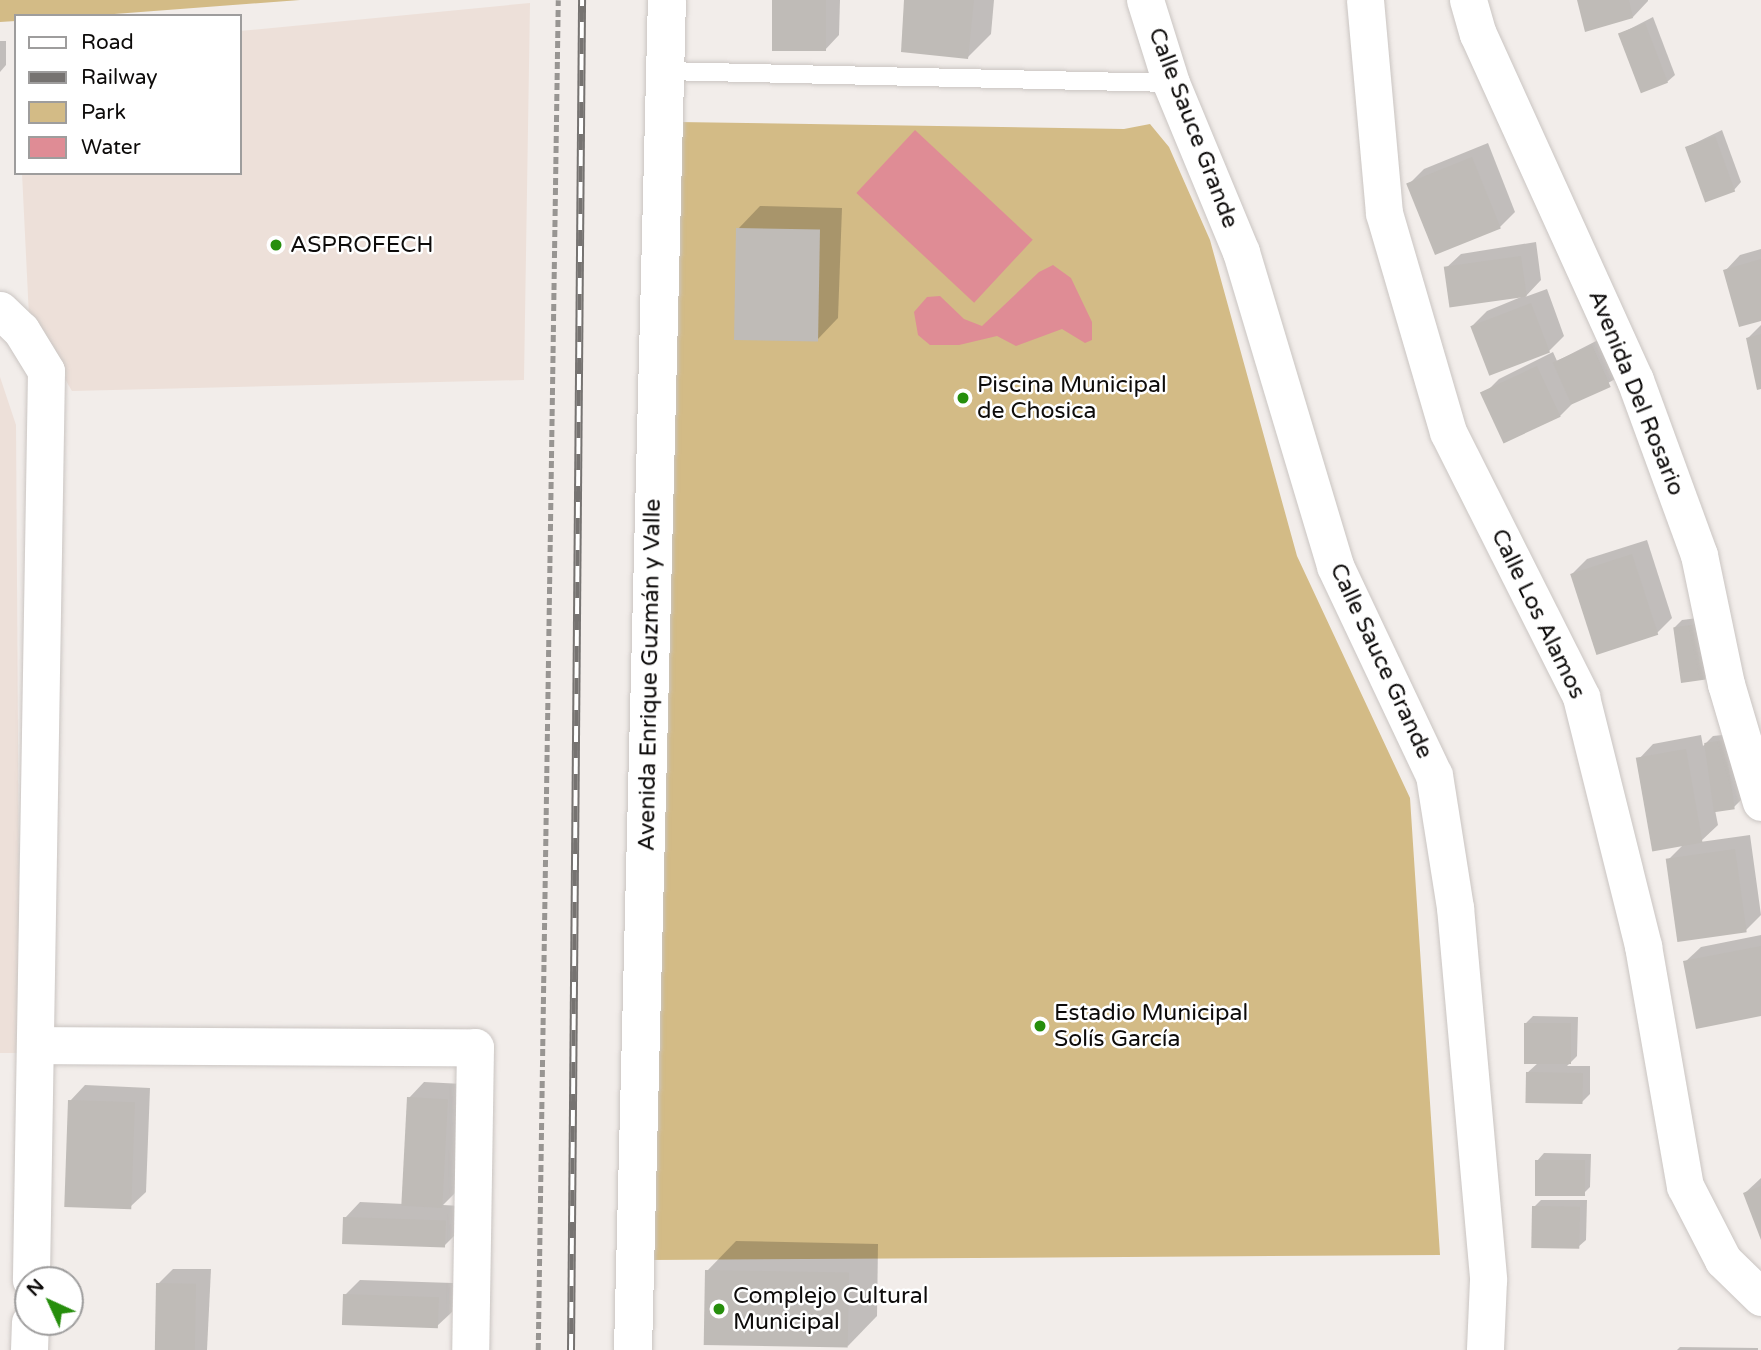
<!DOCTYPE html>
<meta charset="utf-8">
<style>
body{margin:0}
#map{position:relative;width:1761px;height:1350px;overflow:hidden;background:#f2edea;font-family:"Varela Round",sans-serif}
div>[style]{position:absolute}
.built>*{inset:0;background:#ede0d9}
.green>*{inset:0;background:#d3bb86}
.water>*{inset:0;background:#df8c95;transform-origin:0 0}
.shadow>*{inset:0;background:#0003}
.building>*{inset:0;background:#bfbbb7;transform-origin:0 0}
.path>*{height:4.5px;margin-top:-2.25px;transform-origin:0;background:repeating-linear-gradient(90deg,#989592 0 7px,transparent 0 10.5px)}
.roads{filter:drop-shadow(0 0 2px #cac5c2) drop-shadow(0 0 2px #cac5c2)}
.service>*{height:18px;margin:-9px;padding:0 9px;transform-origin:9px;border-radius:9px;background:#fff}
.minor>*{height:37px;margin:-18.5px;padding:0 18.5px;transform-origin:18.5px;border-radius:18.5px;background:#fff}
.tertiary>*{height:38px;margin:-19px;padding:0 19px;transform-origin:19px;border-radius:19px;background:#fff}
.rail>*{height:8px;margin-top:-4px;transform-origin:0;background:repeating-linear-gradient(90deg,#fff 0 16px,#767371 0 32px);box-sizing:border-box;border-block:2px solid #767371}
.dots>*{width:19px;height:19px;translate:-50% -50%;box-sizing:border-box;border:4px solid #fff;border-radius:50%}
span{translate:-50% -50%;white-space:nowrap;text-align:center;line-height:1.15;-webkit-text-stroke:5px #fff;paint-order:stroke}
.street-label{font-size:23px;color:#0d0b0a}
.poi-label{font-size:23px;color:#0d0b0a}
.left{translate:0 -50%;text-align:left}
.legend{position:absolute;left:14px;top:14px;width:228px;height:161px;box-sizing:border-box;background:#fff;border:2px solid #9e9d9d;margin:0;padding:9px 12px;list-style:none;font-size:21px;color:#0d0b0a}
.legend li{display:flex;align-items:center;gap:14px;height:35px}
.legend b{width:35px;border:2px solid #9e9d9d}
.north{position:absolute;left:14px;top:1266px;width:70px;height:70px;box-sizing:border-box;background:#fff;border:2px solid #9e9d9d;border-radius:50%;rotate:315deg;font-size:19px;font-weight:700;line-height:28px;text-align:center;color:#0d0b0a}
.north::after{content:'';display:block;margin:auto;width:24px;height:32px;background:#268e0c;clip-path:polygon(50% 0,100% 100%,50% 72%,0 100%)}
</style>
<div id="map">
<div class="built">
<i style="clip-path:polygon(530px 3px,524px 380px,72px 391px,29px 317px,22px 173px,240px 173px,240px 31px)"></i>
<i style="clip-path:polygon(0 377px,16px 425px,20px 1053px,0 1053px)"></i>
</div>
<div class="green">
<i style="clip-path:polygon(0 0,300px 0,88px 16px,16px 16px,16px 21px,0 22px)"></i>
<i style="clip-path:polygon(678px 122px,1124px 129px,1150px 124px,1169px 147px,1210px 240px,1297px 556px,1410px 798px,1440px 1255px,649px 1260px)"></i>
</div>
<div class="water">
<i style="left:915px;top:130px;width:161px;height:86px;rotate:43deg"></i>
<i style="clip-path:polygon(1053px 265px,1071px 278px,1092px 322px,1092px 340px,1085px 343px,1062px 329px,1016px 346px,997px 336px,959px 345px,930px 345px,918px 335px,914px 312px,927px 297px,940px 296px,964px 319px,982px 326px,1039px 272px)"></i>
</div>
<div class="shadow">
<i style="clip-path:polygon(774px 0,840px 0,839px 35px,824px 51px)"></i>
<i style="clip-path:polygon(905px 0,994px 0,991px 34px,968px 57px)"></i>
<i style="clip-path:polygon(1579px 0,1648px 0,1648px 1px,1633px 17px)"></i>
<i style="clip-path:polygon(1653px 17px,1675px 75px,1667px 82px,1620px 34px)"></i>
<i style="clip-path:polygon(0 41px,6px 41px,6px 65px,0 72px)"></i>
<i style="clip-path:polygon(1722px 130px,1741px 182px,1734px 190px,1687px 147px)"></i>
<i style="clip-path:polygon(1488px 143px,1515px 212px,1500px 227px,1408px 185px,1424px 169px)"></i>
<i style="clip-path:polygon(760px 206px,842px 208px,838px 318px,816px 341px,738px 229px)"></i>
<i style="clip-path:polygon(1536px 242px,1541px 280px,1525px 297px,1547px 289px,1564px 336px,1549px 351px,1472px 326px,1487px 311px,1521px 297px,1445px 269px,1461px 254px)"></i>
<i style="clip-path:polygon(1761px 249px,1761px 319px,1725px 271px,1740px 255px)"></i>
<i style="clip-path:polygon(1761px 325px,1761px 387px,1748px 338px)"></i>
<i style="clip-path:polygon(1600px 339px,1617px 378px,1574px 402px,1560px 416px,1484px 394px,1499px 379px,1553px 352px,1557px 361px)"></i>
<i style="clip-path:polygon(1647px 540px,1672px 618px,1657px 633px,1572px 574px,1587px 559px)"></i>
<i style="clip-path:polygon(1705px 617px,1712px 670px,1705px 677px,1674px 628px,1682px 620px)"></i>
<i style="clip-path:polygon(1732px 734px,1741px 800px,1734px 807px,1715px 810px,1718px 825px,1700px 842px,1750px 835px,1761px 915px,1746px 930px,1668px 860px,1684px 844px,1638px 760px,1653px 744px,1701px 735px,1703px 746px,1713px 736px)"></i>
<i style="clip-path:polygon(1761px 935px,1761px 1014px,1685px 962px,1701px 947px)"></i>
<i style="clip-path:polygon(1533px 1016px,1578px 1017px,1577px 1056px,1567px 1066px,1590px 1066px,1590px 1094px,1582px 1102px,1527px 1073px,1538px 1063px,1526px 1023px)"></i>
<i style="clip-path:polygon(424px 1082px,463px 1084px,458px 1190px,443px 1205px,461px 1206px,460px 1230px,444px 1246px,345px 1218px,360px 1202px,404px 1204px,409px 1098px)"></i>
<i style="clip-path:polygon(85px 1085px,150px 1088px,146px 1192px,130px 1207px,70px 1101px)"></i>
<i style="clip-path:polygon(1544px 1153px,1591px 1154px,1590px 1187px,1583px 1194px,1537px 1161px)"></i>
<i style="clip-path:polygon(1761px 1178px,1761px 1236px,1745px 1193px)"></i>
<i style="clip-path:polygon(1541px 1200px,1587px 1200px,1586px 1240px,1578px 1247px,1534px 1207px)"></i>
<i style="clip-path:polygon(736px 1241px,878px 1244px,877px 1316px,848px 1346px,707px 1271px)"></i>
<i style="clip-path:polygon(173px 1269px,211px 1269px,207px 1350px,155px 1350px,158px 1284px)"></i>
<i style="clip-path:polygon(360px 1280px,453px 1283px,452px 1312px,436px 1327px,345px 1295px)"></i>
<i style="clip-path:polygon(1680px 1347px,1758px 1348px,1758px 1350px,1677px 1350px)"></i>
</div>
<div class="building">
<i style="left:772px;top:0;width:54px;height:51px"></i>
<i style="clip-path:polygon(904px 0,974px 0,968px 59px,901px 52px)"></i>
<i style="clip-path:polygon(1577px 0,1629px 0,1633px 18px,1585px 32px)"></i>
<i style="left:1645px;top:23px;width:64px;height:29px;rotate:69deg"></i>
<i style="left:1715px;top:136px;width:59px;height:32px;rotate:70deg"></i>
<i style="left:1472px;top:157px;width:77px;height:71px;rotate:68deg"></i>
<i style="left:736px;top:228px;width:84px;height:112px;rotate:1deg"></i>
<i style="left:1521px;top:256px;width:41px;height:78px;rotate:82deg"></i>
<i style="clip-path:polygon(1761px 259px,1761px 321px,1739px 327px,1723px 270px)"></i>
<i style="left:1531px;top:303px;width:53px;height:65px;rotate:69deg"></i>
<i style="clip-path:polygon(1761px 334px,1761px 389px,1757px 390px,1746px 338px)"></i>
<i style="left:1592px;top:345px;width:46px;height:43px;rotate:66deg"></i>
<i style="left:1537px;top:366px;width:56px;height:63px;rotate:65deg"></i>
<i style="left:1632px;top:554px;width:85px;height:65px;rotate:72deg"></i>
<i style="left:1698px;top:624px;width:56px;height:25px;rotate:82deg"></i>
<i style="left:1725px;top:740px;width:70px;height:21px;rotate:82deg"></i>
<i style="left:1686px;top:749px;width:95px;height:51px;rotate:80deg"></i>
<i style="left:1735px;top:849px;width:84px;height:70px;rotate:82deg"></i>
<i style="clip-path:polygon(1761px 946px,1761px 1016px,1696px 1029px,1683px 961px)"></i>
<i style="left:1524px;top:1023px;width:47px;height:41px"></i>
<i style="left:1526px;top:1072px;width:57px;height:31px;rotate:1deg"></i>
<i style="left:407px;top:1097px;width:41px;height:109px;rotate:3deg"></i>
<i style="left:68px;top:1100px;width:67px;height:107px;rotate:2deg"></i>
<i style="left:1535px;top:1160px;width:50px;height:36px"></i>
<i style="clip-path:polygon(1761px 1186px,1761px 1240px,1743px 1193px)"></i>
<i style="left:1532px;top:1206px;width:48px;height:42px;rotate:1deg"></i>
<i style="left:343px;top:1217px;width:103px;height:27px;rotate:2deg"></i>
<i style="left:705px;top:1270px;width:144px;height:75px;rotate:1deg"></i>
<i style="left:156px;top:1283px;width:40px;height:67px;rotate:1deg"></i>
<i style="left:343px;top:1294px;width:96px;height:31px;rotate:2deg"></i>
</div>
<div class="path">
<i style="left:538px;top:1350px;width:1350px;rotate:-89.15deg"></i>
</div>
<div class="roads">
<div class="service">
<i style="left:665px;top:71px;width:506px;rotate:1.36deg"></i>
</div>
<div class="minor">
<i style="left:1145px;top:0;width:87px;rotate:72.6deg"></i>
<i style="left:1171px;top:83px;width:183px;rotate:67.5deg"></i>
<i style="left:1241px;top:252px;width:328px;rotate:73.3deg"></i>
<i style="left:1335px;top:566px;width:231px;rotate:64.7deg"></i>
<i style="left:1434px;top:775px;width:134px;rotate:81deg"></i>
<i style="left:1455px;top:907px;width:374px;rotate:84.9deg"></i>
<i style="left:1488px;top:1280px;width:70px;rotate:92.5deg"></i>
<i style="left:1365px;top:0;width:214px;rotate:84.9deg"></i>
<i style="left:1384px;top:213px;width:228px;rotate:73.7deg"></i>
<i style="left:1448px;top:432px;width:297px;rotate:63.3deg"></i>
<i style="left:1581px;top:697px;width:257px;rotate:76deg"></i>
<i style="left:1643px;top:946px;width:244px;rotate:80.1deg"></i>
<i style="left:1685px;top:1186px;width:83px;rotate:62.8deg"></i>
<i style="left:1723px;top:1260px;width:53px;rotate:44.2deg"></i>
<i style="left:1468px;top:0;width:35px;rotate:74deg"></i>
<i style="left:1478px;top:34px;width:380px;rotate:65.6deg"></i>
<i style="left:1635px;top:380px;width:186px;rotate:69.9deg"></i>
<i style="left:1699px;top:555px;width:132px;rotate:78.2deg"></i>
<i style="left:1726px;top:684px;width:123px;rotate:73.5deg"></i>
<i style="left:0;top:310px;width:29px;rotate:44deg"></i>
<i style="left:21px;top:330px;width:48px;rotate:58.6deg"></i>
<i style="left:46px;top:371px;width:909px;rotate:90.95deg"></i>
<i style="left:37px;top:1045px;width:438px;rotate:0.3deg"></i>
<i style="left:475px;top:1047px;width:303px;rotate:90.9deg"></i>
<i style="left:29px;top:1350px;width:28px;rotate:-88deg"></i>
</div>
<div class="tertiary">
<i style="left:633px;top:1350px;width:1350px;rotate:-88.56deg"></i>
</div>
</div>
<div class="rail">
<i style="left:571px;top:1350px;width:1350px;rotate:-89.53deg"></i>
</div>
<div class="dots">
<i style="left:276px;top:245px;background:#268e0c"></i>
<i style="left:963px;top:398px;background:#268e0c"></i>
<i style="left:1040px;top:1026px;background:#268e0c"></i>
<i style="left:719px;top:1309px;background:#268e0c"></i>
</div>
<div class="street-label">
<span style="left:1193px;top:128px;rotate:69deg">Calle Sauce Grande</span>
<span style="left:1636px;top:393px;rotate:68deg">Avenida Del Rosario</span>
<span style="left:1538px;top:614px;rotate:64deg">Calle Los Alamos</span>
<span style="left:1381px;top:661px;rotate:65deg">Calle Sauce Grande</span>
<span style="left:650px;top:675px;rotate:-89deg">Avenida Enrique Guzmán y Valle</span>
</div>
<div class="poi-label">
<span class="left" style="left:290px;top:245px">ASPROFECH</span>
<span class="left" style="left:977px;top:398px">Piscina Municipal<br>de Chosica</span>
<span class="left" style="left:1054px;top:1026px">Estadio Municipal<br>Solís García</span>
<span class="left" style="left:733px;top:1309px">Complejo Cultural<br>Municipal</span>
</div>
<ul class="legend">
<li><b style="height:9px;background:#fff"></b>Road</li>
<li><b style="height:9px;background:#767371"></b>Railway</li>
<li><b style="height:19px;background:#d3bb86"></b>Park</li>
<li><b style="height:19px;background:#df8c95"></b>Water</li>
</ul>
<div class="north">N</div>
</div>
